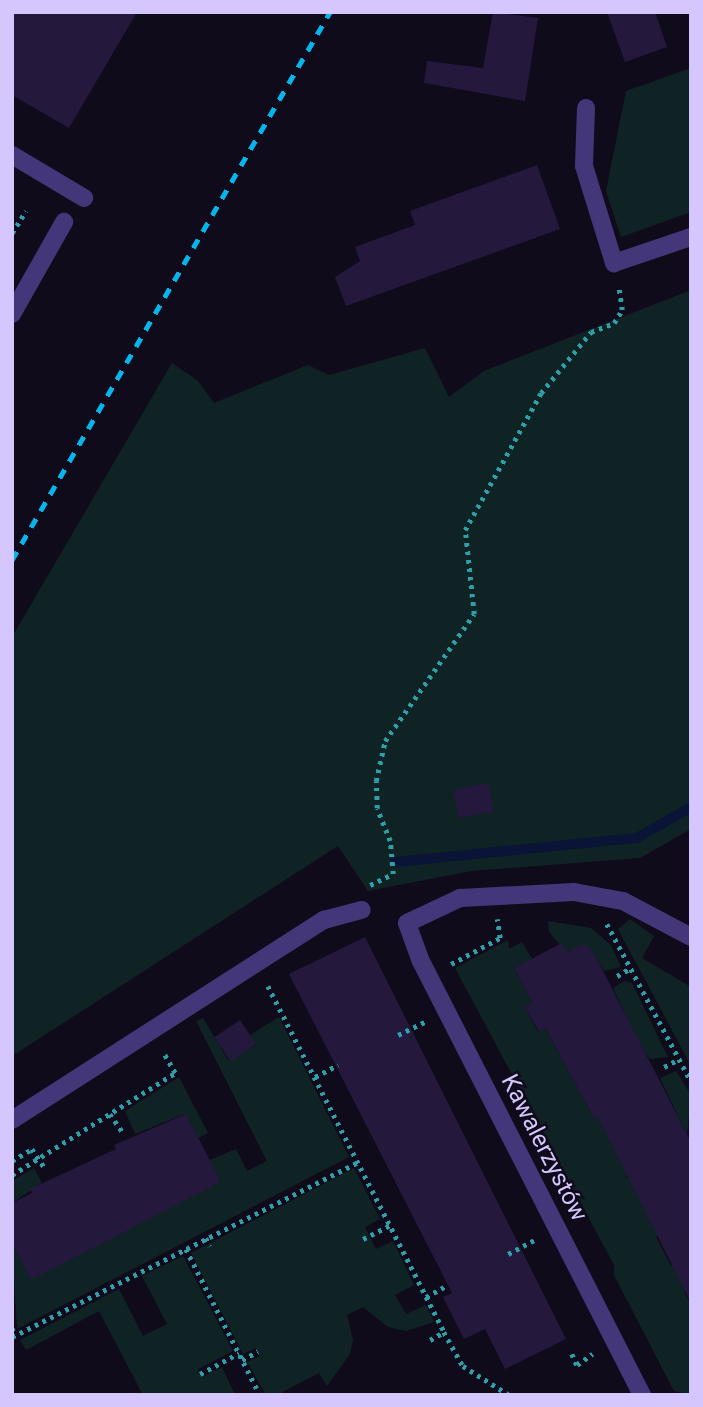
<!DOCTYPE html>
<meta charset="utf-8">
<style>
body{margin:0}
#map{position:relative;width:703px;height:1407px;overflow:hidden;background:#100b1b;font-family:Roboto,sans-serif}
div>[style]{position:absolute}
.green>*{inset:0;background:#0f2325}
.stream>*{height:10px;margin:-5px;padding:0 5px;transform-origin:5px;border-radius:5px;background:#091436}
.building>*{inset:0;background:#24183c;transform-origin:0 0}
.path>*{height:4.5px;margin-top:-2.25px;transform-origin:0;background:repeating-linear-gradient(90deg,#2fa0a9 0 3.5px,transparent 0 8.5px)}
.minor>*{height:18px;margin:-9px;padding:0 9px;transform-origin:9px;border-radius:9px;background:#433779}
.rail>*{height:5px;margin-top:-2.5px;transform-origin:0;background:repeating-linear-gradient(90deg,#06b5eb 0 10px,transparent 0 19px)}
span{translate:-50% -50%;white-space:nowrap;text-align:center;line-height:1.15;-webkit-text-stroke:5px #100b1b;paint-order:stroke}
.street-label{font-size:24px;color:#d5c7fe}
.frame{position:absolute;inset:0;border:14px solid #d5c7fe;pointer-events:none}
</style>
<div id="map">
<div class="green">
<i style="clip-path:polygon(691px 68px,691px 212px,621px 237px,606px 191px,626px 91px)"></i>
<i style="clip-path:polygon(691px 290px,691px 829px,640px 858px,471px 871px,368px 891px,338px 846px,12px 1056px,12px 637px,172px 363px,198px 381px,214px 403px,308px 365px,329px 375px,425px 348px,449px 397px,484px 371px)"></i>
<i style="clip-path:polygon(630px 919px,654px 936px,642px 958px,691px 987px,691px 1066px,618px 929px)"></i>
<i style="clip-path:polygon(548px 921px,591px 928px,611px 945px,621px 967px,604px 971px,597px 959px,567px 953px,549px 932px)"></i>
<i style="clip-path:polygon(508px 940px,509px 949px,522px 942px,532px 959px,514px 968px,533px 1003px,525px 1007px,538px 1032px,546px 1029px,594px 1119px,605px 1113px,611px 1143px,633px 1173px,622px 1179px,634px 1175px,667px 1231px,656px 1237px,671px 1266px,683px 1261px,691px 1288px,684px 1292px,691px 1304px,691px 1395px,674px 1391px,614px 1275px,614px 1265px,455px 968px)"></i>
<i style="clip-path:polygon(625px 981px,632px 983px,668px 1057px,650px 1059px,642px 1049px,613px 988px)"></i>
<i style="clip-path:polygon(279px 1017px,349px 1157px,17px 1329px,12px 1243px,236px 1149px,247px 1171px,267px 1161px,196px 1021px,203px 1018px,228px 1060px,256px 1045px,250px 1035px)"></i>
<i style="clip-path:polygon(676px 1071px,691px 1095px,687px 1135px,660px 1078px)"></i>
<i style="clip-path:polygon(179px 1077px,208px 1133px,198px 1138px,185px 1114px,135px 1134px,125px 1111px)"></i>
<i style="clip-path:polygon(34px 1168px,42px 1183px,12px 1203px,12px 1181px)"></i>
<i style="clip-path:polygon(354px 1168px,380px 1219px,365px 1227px,376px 1249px,393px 1241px,414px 1285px,395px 1295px,406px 1314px,426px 1305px,434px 1322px,406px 1331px,388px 1327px,363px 1307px,347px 1315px,353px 1340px,350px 1354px,327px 1386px,319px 1373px,277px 1395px,266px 1395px,247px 1362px,260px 1356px,256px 1348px,243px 1354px,191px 1253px)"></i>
<i style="clip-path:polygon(183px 1256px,233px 1351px,198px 1369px,202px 1377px,222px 1367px,235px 1395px,143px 1395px,99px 1311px,26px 1350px,20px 1340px,119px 1289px,143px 1336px,167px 1324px,142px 1276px)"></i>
</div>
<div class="stream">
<i style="left:395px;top:862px;width:243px;rotate:-5.7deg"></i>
<i style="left:637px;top:838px;width:62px;rotate:-29.9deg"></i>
</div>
<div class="building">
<i style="clip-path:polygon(12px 12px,137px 12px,69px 128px,12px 95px)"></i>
<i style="clip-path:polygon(493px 12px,538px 18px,525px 101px,424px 83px,427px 61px,483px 68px)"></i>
<i style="clip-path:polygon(607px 12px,655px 12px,667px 47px,625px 62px)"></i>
<i style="clip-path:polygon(537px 165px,560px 229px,346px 306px,335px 277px,360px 261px,355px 247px,415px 225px,410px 211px)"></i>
<i style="left:489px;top:783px;width:29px;height:36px;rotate:80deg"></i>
<i style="clip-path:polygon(365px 937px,566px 1339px,505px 1369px,485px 1329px,464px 1339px,443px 1297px,452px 1293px,289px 974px)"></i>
<i style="clip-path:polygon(562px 943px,567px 953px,586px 943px,597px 959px,691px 1142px,691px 1303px,598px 1117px,594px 1119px,546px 1029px,539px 1032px,525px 1007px,533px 1003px,514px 968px)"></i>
<i style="left:240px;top:1020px;width:29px;height:31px;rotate:56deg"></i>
<i style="clip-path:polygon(186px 1114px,221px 1182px,31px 1280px,12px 1243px,12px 1203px,32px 1193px,30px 1189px,116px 1149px,114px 1145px)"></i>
</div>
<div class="path">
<i style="left:12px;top:233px;width:26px;rotate:-58deg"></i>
<i style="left:370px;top:885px;width:25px;rotate:-26deg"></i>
<i style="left:393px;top:874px;width:33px;rotate:-95deg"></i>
<i style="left:390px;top:841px;width:35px;rotate:-112deg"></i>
<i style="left:377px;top:808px;width:27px;rotate:-92deg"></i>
<i style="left:376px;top:781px;width:41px;rotate:-77.3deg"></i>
<i style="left:385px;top:741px;width:155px;rotate:-55deg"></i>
<i style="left:474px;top:614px;width:84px;rotate:-96.1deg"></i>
<i style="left:465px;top:530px;width:157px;rotate:-61deg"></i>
<i style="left:541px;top:393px;width:79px;rotate:-50.7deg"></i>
<i style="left:591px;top:332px;width:25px;rotate:-21deg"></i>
<i style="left:614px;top:323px;width:15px;rotate:-58deg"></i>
<i style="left:622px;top:310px;width:22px;rotate:-98deg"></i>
<i style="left:607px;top:924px;width:178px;rotate:61.9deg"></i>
<i style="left:451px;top:964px;width:55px;rotate:-28deg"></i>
<i style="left:500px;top:938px;width:19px;rotate:-99deg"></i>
<i style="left:617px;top:976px;width:16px;rotate:-30deg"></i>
<i style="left:268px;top:986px;width:388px;rotate:63deg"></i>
<i style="left:398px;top:1035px;width:30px;rotate:-26deg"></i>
<i style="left:664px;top:1067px;width:17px;rotate:-28deg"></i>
<i style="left:315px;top:1077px;width:26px;rotate:-28deg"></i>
<i style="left:110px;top:1114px;width:21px;rotate:55deg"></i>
<i style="left:12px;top:1161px;width:23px;rotate:-31deg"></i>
<i style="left:32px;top:1149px;width:25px;rotate:56deg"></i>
<i style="left:12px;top:1175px;width:192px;rotate:-32deg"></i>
<i style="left:175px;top:1073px;width:24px;rotate:-120deg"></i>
<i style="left:206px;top:1238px;width:9px;rotate:63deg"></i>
<i style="left:363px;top:1239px;width:30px;rotate:-27deg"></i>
<i style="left:186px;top:1249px;width:164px;rotate:63.1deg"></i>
<i style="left:508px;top:1254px;width:30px;rotate:-28deg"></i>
<i style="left:426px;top:1297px;width:25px;rotate:-29deg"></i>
<i style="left:12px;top:1328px;width:8px;rotate:60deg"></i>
<i style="left:12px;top:1337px;width:388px;rotate:-26.8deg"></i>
<i style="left:430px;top:1340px;width:16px;rotate:-30deg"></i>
<i style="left:444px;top:1332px;width:39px;rotate:61deg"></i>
<i style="left:463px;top:1366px;width:54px;rotate:32.2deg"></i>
<i style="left:572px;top:1354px;width:12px;rotate:66deg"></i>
<i style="left:577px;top:1365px;width:19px;rotate:-36deg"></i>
<i style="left:242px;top:1360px;width:18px;rotate:-29deg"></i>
<i style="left:200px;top:1374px;width:44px;rotate:-28.3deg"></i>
</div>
<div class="minor">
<i style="left:586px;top:108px;width:58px;rotate:92deg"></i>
<i style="left:584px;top:166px;width:102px;rotate:72.8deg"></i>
<i style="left:614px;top:263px;width:81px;rotate:-18.7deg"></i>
<i style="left:12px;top:155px;width:84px;rotate:30.8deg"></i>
<i style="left:12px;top:314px;width:106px;rotate:-60.5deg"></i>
<i style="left:12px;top:1120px;width:371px;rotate:-32.7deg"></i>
<i style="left:324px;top:920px;width:39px;rotate:-15deg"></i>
<i style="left:642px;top:1395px;width:489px;rotate:-117deg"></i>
<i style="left:420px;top:959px;width:38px;rotate:-110deg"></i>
<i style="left:407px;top:923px;width:59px;rotate:-25.3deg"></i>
<i style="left:460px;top:898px;width:114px;rotate:-3deg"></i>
<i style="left:574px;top:892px;width:50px;rotate:10.4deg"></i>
<i style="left:623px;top:901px;width:77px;rotate:27.9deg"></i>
</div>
<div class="rail">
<i style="left:12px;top:560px;width:634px;rotate:-59.87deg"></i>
</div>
<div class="street-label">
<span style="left:544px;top:1148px;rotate:63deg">Kawalerzystów</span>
</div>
<div class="frame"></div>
</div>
